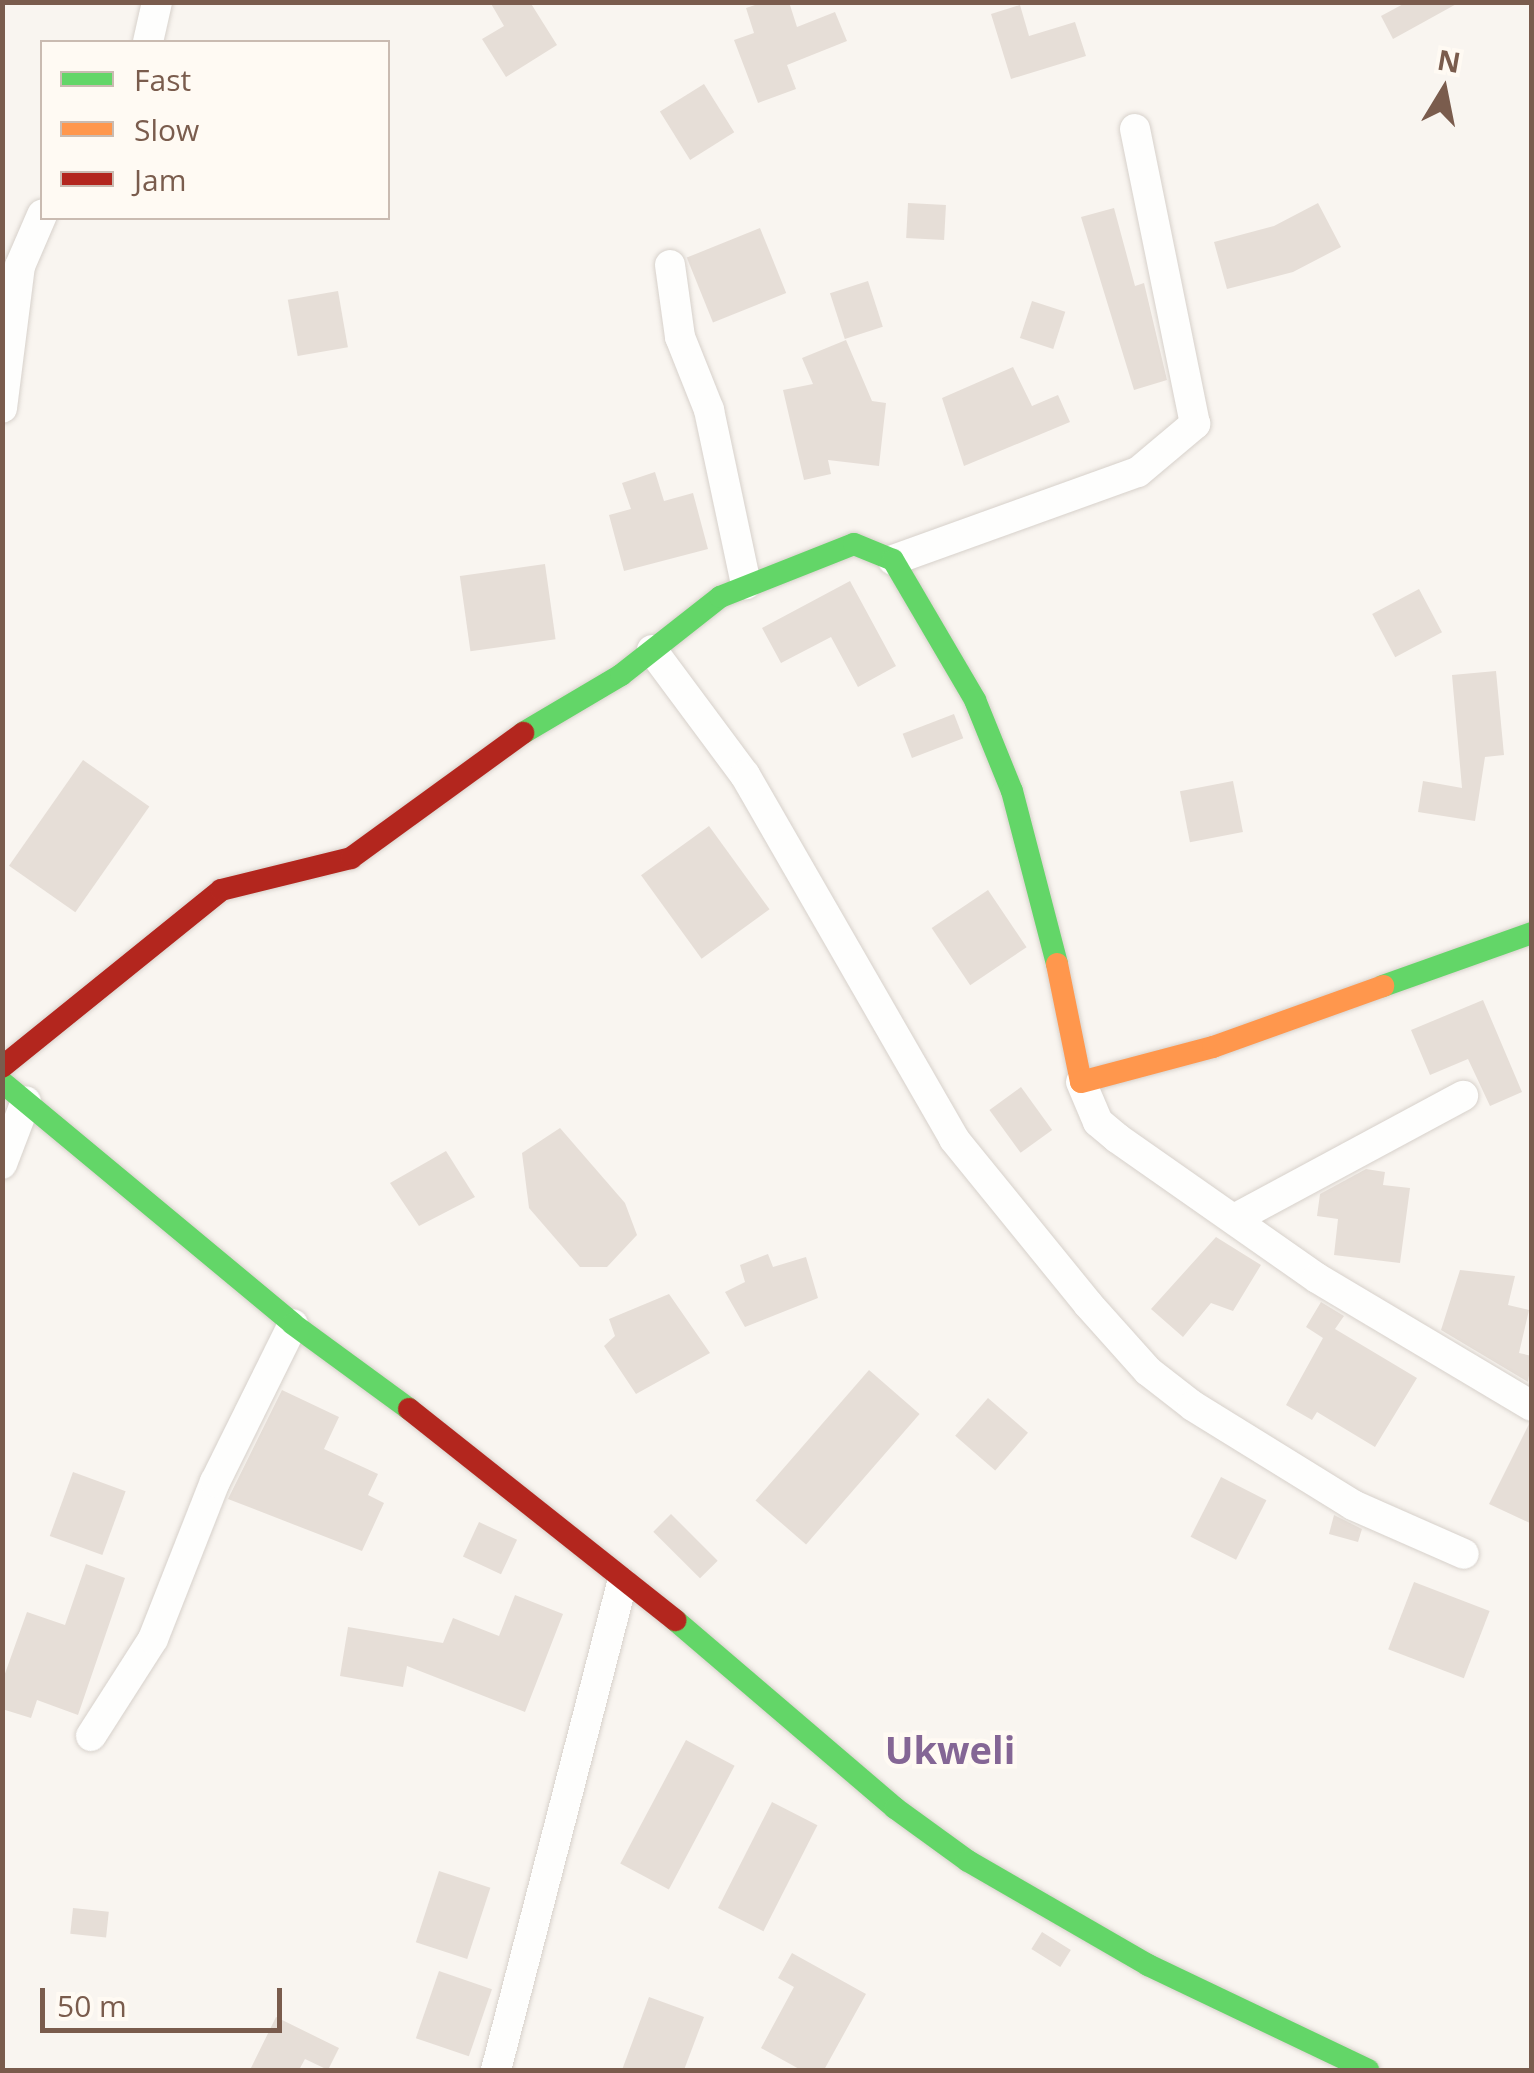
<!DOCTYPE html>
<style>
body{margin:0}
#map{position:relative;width:1534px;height:2073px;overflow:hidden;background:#f9f5f0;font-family:"Open Sans",sans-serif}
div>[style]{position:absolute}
.building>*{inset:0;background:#e6ded7;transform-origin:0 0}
.roads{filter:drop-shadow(0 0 2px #d7d1cb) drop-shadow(0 0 2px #d7d1cb)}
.street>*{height:30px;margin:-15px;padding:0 15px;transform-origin:15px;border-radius:15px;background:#fefefd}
.fast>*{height:22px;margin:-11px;padding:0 11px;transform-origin:11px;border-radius:11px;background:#63d668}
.slow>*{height:22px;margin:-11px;padding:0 11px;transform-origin:11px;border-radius:11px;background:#ff974d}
.jam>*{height:22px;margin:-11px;padding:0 11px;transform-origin:11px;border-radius:11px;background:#b3261e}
span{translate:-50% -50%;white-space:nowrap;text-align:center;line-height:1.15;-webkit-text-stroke:9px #fffaf3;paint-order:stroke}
.district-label{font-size:38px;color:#846695;font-weight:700}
.frame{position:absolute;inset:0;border:5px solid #7a5c4d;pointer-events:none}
.legend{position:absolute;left:40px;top:40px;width:350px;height:180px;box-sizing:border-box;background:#fffaf3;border:2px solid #cabbb1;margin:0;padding:12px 18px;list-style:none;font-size:30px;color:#7a5c4d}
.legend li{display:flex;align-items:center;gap:20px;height:50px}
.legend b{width:50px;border:2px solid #cabbb1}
.north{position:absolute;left:1394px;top:40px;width:100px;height:100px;-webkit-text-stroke:8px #fffaf3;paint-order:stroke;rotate:10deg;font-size:28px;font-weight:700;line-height:40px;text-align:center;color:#7a5c4d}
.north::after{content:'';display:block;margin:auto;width:35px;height:45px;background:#7a5c4d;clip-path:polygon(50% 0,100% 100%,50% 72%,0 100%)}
.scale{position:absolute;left:40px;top:1988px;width:242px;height:45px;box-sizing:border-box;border:5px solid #7a5c4d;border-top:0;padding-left:12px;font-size:30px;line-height:35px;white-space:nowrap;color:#7a5c4d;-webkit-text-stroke:8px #fffaf3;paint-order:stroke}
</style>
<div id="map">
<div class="building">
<i style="clip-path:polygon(490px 2px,530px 2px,557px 45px,506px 77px,482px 39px,504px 26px)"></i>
<i style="clip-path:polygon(764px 2px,789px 2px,797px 27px,835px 12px,847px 41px,787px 65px,796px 89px,758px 103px,734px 40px,754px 33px,746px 8px)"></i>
<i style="clip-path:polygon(1407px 2px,1460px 2px,1393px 39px,1381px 16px)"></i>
<i style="clip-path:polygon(1020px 5px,1029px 36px,1075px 22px,1086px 56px,1011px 79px,991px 14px)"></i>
<i style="left:704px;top:84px;width:57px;height:52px;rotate:58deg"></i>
<i style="left:908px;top:203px;width:38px;height:35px;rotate:3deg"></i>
<i style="clip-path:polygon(1318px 203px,1341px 247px,1293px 272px,1227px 289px,1214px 242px,1274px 226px)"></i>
<i style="clip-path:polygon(1114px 208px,1135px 286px,1144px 283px,1167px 380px,1134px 390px,1081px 217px)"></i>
<i style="left:760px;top:228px;width:70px;height:79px;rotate:68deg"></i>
<i style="left:868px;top:281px;width:48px;height:40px;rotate:72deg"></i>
<i style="left:338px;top:291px;width:57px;height:51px;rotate:80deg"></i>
<i style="left:1032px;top:301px;width:35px;height:39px;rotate:18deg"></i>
<i style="clip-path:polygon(846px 340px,872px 401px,886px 403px,879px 466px,828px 460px,831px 474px,804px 480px,783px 390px,813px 384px,802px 358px)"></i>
<i style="clip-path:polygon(1013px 367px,1032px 406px,1058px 395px,1070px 422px,964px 466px,942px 398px)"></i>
<i style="clip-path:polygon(655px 472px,664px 501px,693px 493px,708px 549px,624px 571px,609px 515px,631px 509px,622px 483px)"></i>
<i style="left:545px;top:564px;width:76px;height:86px;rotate:82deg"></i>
<i style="clip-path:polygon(850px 581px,896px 666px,858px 687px,831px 637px,781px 663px,762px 628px)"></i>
<i style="left:1419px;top:589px;width:49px;height:53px;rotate:62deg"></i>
<i style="clip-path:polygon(1496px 671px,1504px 755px,1485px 757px,1475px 821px,1418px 812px,1423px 781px,1462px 788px,1452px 675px)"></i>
<i style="left:954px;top:714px;width:26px;height:55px;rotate:69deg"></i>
<i style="left:83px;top:760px;width:81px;height:129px;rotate:35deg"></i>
<i style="left:1233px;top:781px;width:52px;height:54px;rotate:79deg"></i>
<i style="left:709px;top:826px;width:103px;height:84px;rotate:54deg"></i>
<i style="left:988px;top:890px;width:69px;height:68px;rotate:56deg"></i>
<i style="clip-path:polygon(1483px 1000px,1522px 1092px,1490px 1106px,1468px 1059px,1430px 1075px,1411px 1030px)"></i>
<i style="left:1021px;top:1087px;width:53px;height:39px;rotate:54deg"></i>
<i style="clip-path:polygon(560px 1128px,625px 1203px,637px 1235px,607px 1267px,580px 1267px,529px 1208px,522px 1153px)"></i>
<i style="clip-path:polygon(446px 1151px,475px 1197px,419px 1226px,390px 1183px)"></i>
<i style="clip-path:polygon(1366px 1169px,1385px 1172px,1383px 1185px,1410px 1188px,1400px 1263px,1334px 1255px,1338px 1219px,1317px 1216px,1320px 1194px)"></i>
<i style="clip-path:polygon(1216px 1237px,1261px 1265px,1233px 1311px,1211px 1303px,1183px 1337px,1151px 1309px)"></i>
<i style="clip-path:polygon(768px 1254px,773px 1267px,806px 1257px,818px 1298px,745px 1327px,725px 1292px,745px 1282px,740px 1265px)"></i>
<i style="clip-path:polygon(1460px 1270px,1515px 1276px,1508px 1305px,1529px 1310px,1519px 1353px,1532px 1356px,1528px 1382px,1441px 1330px)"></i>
<i style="clip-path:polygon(669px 1294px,710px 1353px,636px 1394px,604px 1346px,615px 1336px,609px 1319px)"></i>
<i style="clip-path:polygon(1321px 1302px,1344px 1316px,1335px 1329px,1417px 1378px,1375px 1447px,1317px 1412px,1312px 1420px,1286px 1405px,1323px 1338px,1306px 1327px)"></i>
<i style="left:869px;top:1370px;width:67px;height:173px;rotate:41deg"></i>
<i style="clip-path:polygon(282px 1390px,339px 1417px,324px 1449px,378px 1474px,368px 1495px,384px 1503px,362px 1551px,228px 1499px)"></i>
<i style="left:988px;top:1398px;width:53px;height:50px;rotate:41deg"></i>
<i style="clip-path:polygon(1529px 1424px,1532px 1425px,1532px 1524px,1489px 1504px)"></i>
<i style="left:73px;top:1472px;width:56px;height:68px;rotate:20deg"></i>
<i style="left:1221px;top:1477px;width:51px;height:67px;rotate:27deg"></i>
<i style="left:671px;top:1514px;width:66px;height:25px;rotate:45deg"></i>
<i style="clip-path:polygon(1334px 1515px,1362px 1529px,1358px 1542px,1329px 1534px)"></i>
<i style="left:479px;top:1522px;width:42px;height:38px;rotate:25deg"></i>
<i style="clip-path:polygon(86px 1564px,125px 1578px,78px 1715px,37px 1700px,31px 1718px,2px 1709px,2px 1682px,27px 1612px,65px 1625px)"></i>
<i style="left:1414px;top:1582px;width:81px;height:72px;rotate:21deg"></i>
<i style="clip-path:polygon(515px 1595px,563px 1614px,525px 1712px,407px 1666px,403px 1687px,340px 1676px,348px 1627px,443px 1643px,453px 1618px,499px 1636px)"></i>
<i style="left:686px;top:1740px;width:55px;height:140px;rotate:28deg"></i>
<i style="left:772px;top:1802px;width:51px;height:119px;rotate:27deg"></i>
<i style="left:439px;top:1871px;width:54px;height:75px;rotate:18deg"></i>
<i style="left:73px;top:1908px;width:36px;height:26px;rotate:6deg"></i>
<i style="left:1042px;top:1932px;width:34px;height:20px;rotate:32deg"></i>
<i style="clip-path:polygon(792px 1953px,866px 1994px,824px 2070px,801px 2070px,761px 2048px,794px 1987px,778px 1978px)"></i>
<i style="left:439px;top:1971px;width:56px;height:71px;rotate:19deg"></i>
<i style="clip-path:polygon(649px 1997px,704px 2017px,684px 2070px,622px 2070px)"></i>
<i style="clip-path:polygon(276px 2017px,339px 2048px,328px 2070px,305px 2059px,299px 2070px,250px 2070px)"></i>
</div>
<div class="roads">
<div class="street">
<i style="left:148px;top:42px;width:41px;rotate:-77.3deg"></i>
<i style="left:670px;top:265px;width:73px;rotate:82.1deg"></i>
<i style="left:680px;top:337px;width:79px;rotate:68.3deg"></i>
<i style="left:709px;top:410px;width:178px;rotate:78deg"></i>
<i style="left:2px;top:408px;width:143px;rotate:-82.8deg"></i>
<i style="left:20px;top:266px;width:56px;rotate:-66.7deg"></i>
<i style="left:893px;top:560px;width:260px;rotate:-19.8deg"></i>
<i style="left:1138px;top:472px;width:75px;rotate:-40.1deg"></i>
<i style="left:1195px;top:424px;width:301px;rotate:-101.5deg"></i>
<i style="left:652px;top:650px;width:156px;rotate:53.4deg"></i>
<i style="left:745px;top:775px;width:420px;rotate:60.1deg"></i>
<i style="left:954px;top:1139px;width:213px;rotate:50.9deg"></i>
<i style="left:1088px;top:1304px;width:90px;rotate:48.2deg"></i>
<i style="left:1148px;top:1371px;width:57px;rotate:37.9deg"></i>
<i style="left:1193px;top:1406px;width:188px;rotate:31.7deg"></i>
<i style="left:1353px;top:1505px;width:121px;rotate:23.8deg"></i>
<i style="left:1081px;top:1082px;width:43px;rotate:67deg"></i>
<i style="left:1098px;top:1122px;width:25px;rotate:40deg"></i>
<i style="left:1117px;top:1138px;width:244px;rotate:35deg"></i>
<i style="left:1317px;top:1278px;width:250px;rotate:30.8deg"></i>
<i style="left:2px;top:1164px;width:67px;rotate:-69.1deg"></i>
<i style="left:1236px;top:1218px;width:258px;rotate:-28.3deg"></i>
<i style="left:91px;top:1736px;width:115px;rotate:-57.4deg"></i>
<i style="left:153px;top:1639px;width:169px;rotate:-68.5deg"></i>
<i style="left:215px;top:1482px;width:176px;rotate:-63.7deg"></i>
<i style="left:496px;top:2070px;width:503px;rotate:-75.49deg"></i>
</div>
<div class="fast">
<i style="left:523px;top:733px;width:114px;rotate:-30.6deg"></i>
<i style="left:621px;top:675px;width:126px;rotate:-38.2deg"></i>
<i style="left:720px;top:597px;width:144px;rotate:-21.6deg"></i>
<i style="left:854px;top:544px;width:42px;rotate:22.3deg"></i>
<i style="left:893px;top:560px;width:162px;rotate:59.6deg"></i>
<i style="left:975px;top:700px;width:98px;rotate:67.9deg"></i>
<i style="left:1012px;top:791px;width:179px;rotate:75.4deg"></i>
<i style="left:1383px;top:986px;width:158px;rotate:-19.6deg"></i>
<i style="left:2px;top:1082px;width:378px;rotate:39.7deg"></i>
<i style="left:293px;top:1324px;width:144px;rotate:36.2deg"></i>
<i style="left:675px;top:1620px;width:289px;rotate:40.5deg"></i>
<i style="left:895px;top:1808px;width:90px;rotate:36deg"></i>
<i style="left:968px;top:1861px;width:208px;rotate:30deg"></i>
<i style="left:1148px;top:1965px;width:244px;rotate:25.5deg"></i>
</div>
<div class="slow">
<i style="left:1057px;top:964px;width:120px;rotate:78.5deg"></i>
<i style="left:1081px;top:1082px;width:137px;rotate:-14.9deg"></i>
<i style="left:1213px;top:1047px;width:181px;rotate:-19.7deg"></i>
</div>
<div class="jam">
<i style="left:2px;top:1067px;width:282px;rotate:-38.9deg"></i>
<i style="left:221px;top:890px;width:134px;rotate:-13.8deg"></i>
<i style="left:351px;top:858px;width:213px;rotate:-36deg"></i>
<i style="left:409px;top:1409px;width:340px;rotate:38.4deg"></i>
</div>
</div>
<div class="district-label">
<span style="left:950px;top:1750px">Ukweli</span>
</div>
<div class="frame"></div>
<ul class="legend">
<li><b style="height:12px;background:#63d668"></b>Fast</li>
<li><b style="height:12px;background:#ff974d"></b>Slow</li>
<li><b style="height:12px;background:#b3261e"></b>Jam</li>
</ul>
<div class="north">N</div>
<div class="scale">50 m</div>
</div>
